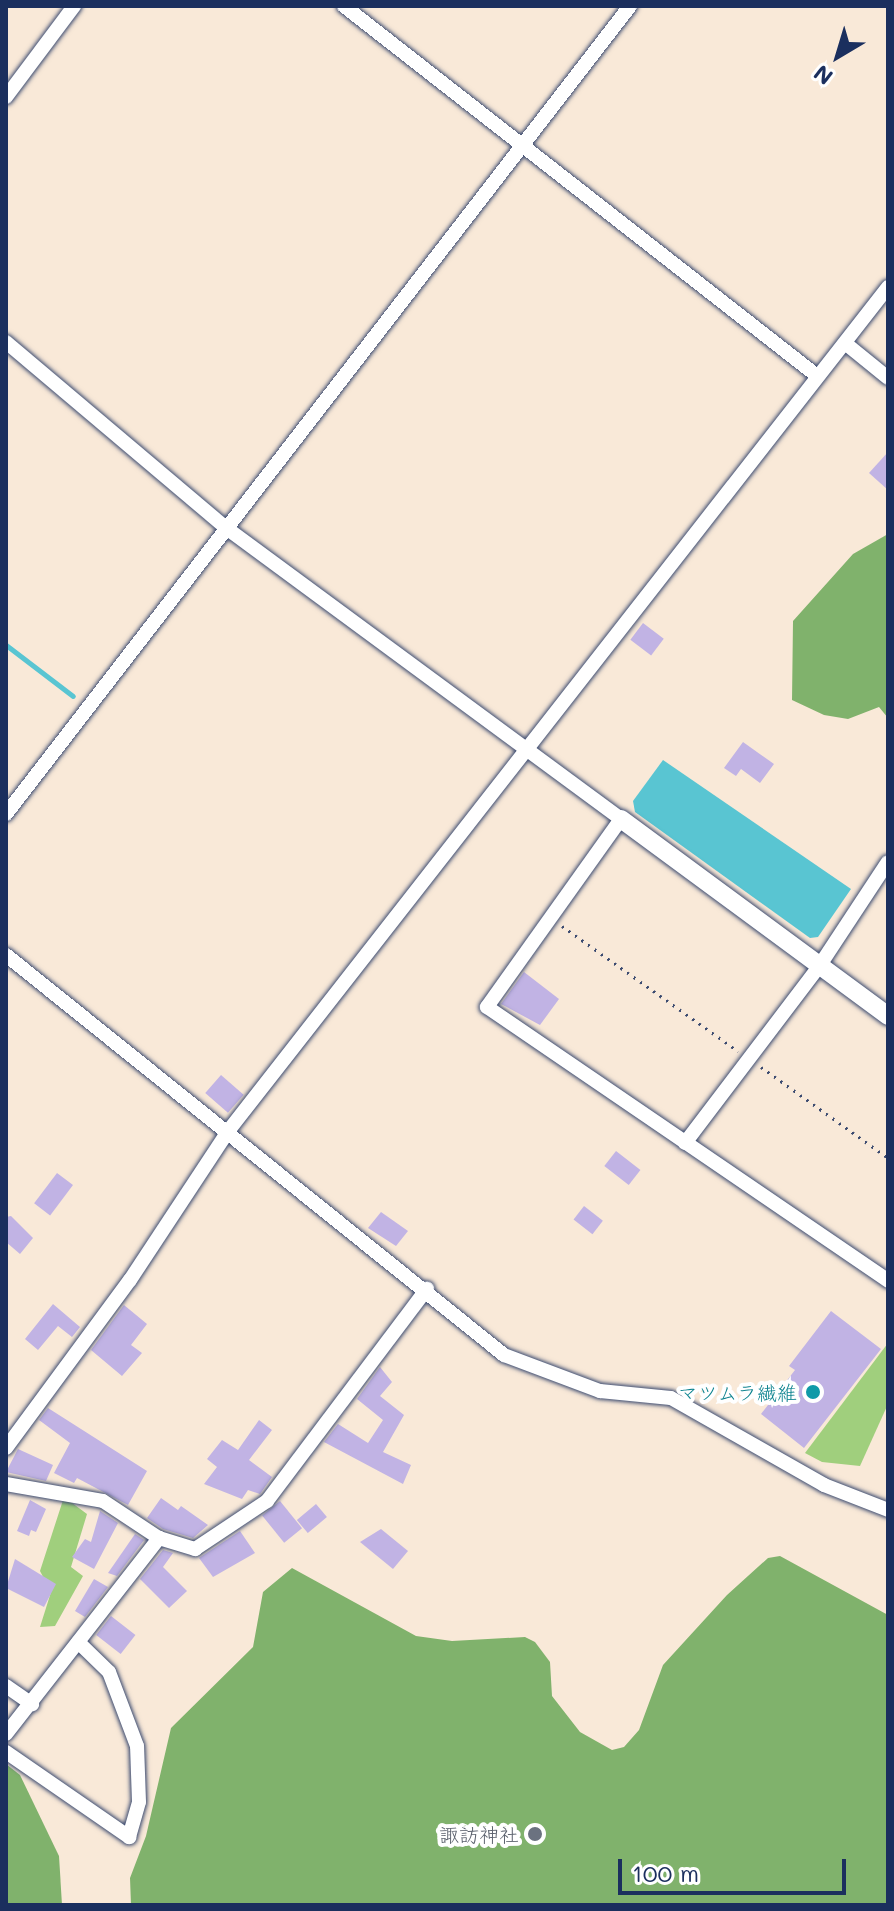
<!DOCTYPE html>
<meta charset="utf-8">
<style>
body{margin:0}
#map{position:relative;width:894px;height:1911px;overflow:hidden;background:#f9e9d8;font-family:Mali,"Klee One",sans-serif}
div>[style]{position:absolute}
.green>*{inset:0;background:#a0cf7d}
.forest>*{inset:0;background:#80b26c}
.water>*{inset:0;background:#59c5d2}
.stream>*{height:5px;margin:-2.5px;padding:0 2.5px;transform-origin:2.5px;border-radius:2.5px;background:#59c5d2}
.building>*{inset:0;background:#c1b3e4;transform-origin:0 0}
.path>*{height:3px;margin-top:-1.5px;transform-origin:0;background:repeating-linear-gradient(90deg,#3c4b70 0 2px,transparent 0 8px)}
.roads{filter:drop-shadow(0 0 2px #3c4b70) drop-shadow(0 0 2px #3c4b70)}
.minor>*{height:14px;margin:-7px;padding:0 7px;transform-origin:7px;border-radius:7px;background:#fff}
.tertiary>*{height:18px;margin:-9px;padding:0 9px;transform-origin:9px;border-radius:9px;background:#fff}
.dots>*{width:22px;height:22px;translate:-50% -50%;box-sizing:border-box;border:4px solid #fff;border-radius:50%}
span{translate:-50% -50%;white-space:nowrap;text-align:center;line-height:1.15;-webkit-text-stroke:8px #fff;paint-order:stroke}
.culture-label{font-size:20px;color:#0d838f}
.right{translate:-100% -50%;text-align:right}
.worship-label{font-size:20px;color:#5b616d}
.frame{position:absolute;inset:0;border:8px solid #1b2f5e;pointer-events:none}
.north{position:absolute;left:798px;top:16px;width:80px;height:80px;-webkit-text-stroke:6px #fff;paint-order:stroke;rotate:218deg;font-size:22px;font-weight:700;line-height:32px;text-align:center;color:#1b2f5e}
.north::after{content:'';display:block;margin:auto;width:28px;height:36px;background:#1b2f5e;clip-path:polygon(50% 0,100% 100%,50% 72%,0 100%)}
.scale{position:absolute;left:618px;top:1859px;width:228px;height:36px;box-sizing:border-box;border:4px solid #1b2f5e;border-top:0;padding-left:10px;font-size:24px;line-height:28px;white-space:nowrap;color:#1b2f5e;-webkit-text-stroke:6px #fff;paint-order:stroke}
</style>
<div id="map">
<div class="green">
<i style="clip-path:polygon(888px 1343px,888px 1404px,860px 1466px,822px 1462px,805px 1453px)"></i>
<i style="clip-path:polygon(64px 1497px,87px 1514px,71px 1567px,83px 1576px,55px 1626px,40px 1627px,51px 1592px,40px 1571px)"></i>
</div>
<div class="forest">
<i style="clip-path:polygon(888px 534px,888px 718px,879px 707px,848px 719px,824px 715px,792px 700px,793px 621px,853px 554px)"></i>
<i style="clip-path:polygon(780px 1556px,888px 1615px,888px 1905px,131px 1905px,130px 1878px,146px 1836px,171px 1728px,253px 1647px,263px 1592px,292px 1568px,416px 1636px,452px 1641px,525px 1637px,535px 1642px,550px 1662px,552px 1696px,580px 1732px,612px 1750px,624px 1747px,639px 1730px,663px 1665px,727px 1595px,768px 1558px)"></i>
<i style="clip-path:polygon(6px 1764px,20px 1775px,59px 1856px,62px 1905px,6px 1905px)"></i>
</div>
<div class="water">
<i style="clip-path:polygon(663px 760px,851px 889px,818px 937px,810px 938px,635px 812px,633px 801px)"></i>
</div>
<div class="stream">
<i style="left:6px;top:645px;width:84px;rotate:37.3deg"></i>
</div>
<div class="building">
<i style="clip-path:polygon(888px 452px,888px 490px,869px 473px)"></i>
<i style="left:643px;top:623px;width:26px;height:21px;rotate:37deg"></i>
<i style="clip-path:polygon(743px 742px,774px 764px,760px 783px,741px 769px,736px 776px,724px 768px)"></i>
<i style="clip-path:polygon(524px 972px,559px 999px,540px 1025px,501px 1004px)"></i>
<i style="left:221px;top:1075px;width:30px;height:24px;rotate:41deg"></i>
<i style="left:616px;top:1151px;width:31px;height:19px;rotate:38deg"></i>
<i style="left:57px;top:1173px;width:20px;height:38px;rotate:37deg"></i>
<i style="left:584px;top:1206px;width:24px;height:17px;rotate:38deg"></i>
<i style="clip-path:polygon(381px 1212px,408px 1231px,396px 1246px,368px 1228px)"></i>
<i style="clip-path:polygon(11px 1216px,33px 1238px,20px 1254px,6px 1242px,6px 1217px)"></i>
<i style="clip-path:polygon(53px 1304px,80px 1327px,72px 1337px,58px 1326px,38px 1350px,25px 1339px)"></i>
<i style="clip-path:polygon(124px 1305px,147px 1324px,131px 1345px,142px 1353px,122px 1376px,91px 1350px)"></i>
<i style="clip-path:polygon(831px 1311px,881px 1349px,804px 1448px,761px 1414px,795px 1370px,789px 1366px)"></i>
<i style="clip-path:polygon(380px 1367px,392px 1382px,380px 1396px,404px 1415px,383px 1452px,411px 1465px,403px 1484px,324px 1442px,338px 1424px,368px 1443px,383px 1420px,357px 1399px)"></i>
<i style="clip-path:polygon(48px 1408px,147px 1471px,128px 1505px,77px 1478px,74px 1483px,54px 1473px,70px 1443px,39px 1420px)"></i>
<i style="clip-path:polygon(259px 1420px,272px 1430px,249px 1460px,272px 1477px,260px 1494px,248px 1490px,242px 1499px,204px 1484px,217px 1467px,207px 1459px,222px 1440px,238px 1450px)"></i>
<i style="clip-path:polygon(18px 1449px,53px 1465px,46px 1481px,6px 1472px)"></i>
<i style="clip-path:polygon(161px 1498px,178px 1510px,181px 1506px,208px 1525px,193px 1538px,163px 1529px,147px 1518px)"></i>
<i style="clip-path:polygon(30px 1500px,46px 1509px,36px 1532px,31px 1530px,29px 1536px,17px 1531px)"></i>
<i style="left:280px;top:1501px;width:35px;height:23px;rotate:51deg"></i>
<i style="left:316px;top:1504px;width:17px;height:25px;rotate:50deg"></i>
<i style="clip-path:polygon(100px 1511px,118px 1523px,94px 1569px,72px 1557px,85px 1539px,91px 1542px)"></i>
<i style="clip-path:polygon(381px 1529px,408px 1551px,393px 1569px,360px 1542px)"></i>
<i style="clip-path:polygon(240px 1531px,255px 1553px,213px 1577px,199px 1558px)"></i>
<i style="clip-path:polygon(135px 1534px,144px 1540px,117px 1576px,108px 1573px)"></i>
<i style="clip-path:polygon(163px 1550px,173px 1553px,163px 1567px,187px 1591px,169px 1608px,140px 1579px)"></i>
<i style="clip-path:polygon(15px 1559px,56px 1584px,44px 1607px,6px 1588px)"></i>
<i style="clip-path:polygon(94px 1579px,108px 1587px,85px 1617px,75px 1611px)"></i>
<i style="left:111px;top:1616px;width:31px;height:24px;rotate:38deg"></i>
</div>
<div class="path">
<i style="left:562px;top:926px;width:216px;rotate:35.4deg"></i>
<i style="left:761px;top:1067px;width:156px;rotate:35.6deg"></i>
</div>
<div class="roads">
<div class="minor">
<i style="left:344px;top:6px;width:599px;rotate:38.02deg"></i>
<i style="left:6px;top:97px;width:114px;rotate:-53.2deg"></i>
<i style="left:6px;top:342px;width:287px;rotate:40.2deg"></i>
<i style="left:225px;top:527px;width:492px;rotate:36.4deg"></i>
<i style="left:621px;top:819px;width:231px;rotate:125.5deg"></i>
<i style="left:487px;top:1007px;width:486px;rotate:34.3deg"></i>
<i style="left:845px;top:343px;width:55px;rotate:39.1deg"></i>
<i style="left:6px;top:814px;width:1021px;rotate:-52.32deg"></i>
<i style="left:6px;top:955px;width:639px;rotate:38.77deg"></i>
<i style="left:504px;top:1355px;width:103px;rotate:20.6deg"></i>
<i style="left:600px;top:1391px;width:71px;rotate:5.6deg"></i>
<i style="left:671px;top:1398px;width:176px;rotate:29.6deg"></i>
<i style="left:824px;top:1485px;width:69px;rotate:21.3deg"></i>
<i style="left:685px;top:1143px;width:223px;rotate:-52.8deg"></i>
<i style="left:820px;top:965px;width:123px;rotate:-56.6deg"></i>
<i style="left:6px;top:1448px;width:209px;rotate:-53.6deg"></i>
<i style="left:130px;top:1280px;width:180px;rotate:-56.6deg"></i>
<i style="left:229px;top:1130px;width:1070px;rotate:-51.98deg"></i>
<i style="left:6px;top:1484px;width:98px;rotate:9.9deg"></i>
<i style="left:103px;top:1501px;width:67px;rotate:33.5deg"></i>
<i style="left:159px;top:1538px;width:38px;rotate:17deg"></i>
<i style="left:195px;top:1549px;width:87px;rotate:-33.7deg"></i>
<i style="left:267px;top:1501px;width:266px;rotate:-53deg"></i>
<i style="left:6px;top:1686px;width:32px;rotate:35deg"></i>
<i style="left:6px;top:1734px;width:249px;rotate:-52deg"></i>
<i style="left:6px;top:1752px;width:150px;rotate:34.6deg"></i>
<i style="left:129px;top:1837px;width:36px;rotate:-74deg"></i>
<i style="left:139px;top:1802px;width:56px;rotate:-92deg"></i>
<i style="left:137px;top:1746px;width:79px;rotate:-110.7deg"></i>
<i style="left:109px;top:1672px;width:43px;rotate:-135.9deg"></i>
</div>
<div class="tertiary">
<i style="left:621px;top:819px;width:332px;rotate:36.4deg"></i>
</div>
</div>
<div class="dots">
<i style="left:813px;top:1392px;background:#0f9aa8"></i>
<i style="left:535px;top:1834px;background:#6b7280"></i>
</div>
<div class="culture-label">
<span class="right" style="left:797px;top:1392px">マツムラ繊維</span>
</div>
<div class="worship-label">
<span class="right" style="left:519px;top:1834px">諏訪神社</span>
</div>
<div class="frame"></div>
<div class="north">N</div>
<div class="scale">100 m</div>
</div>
